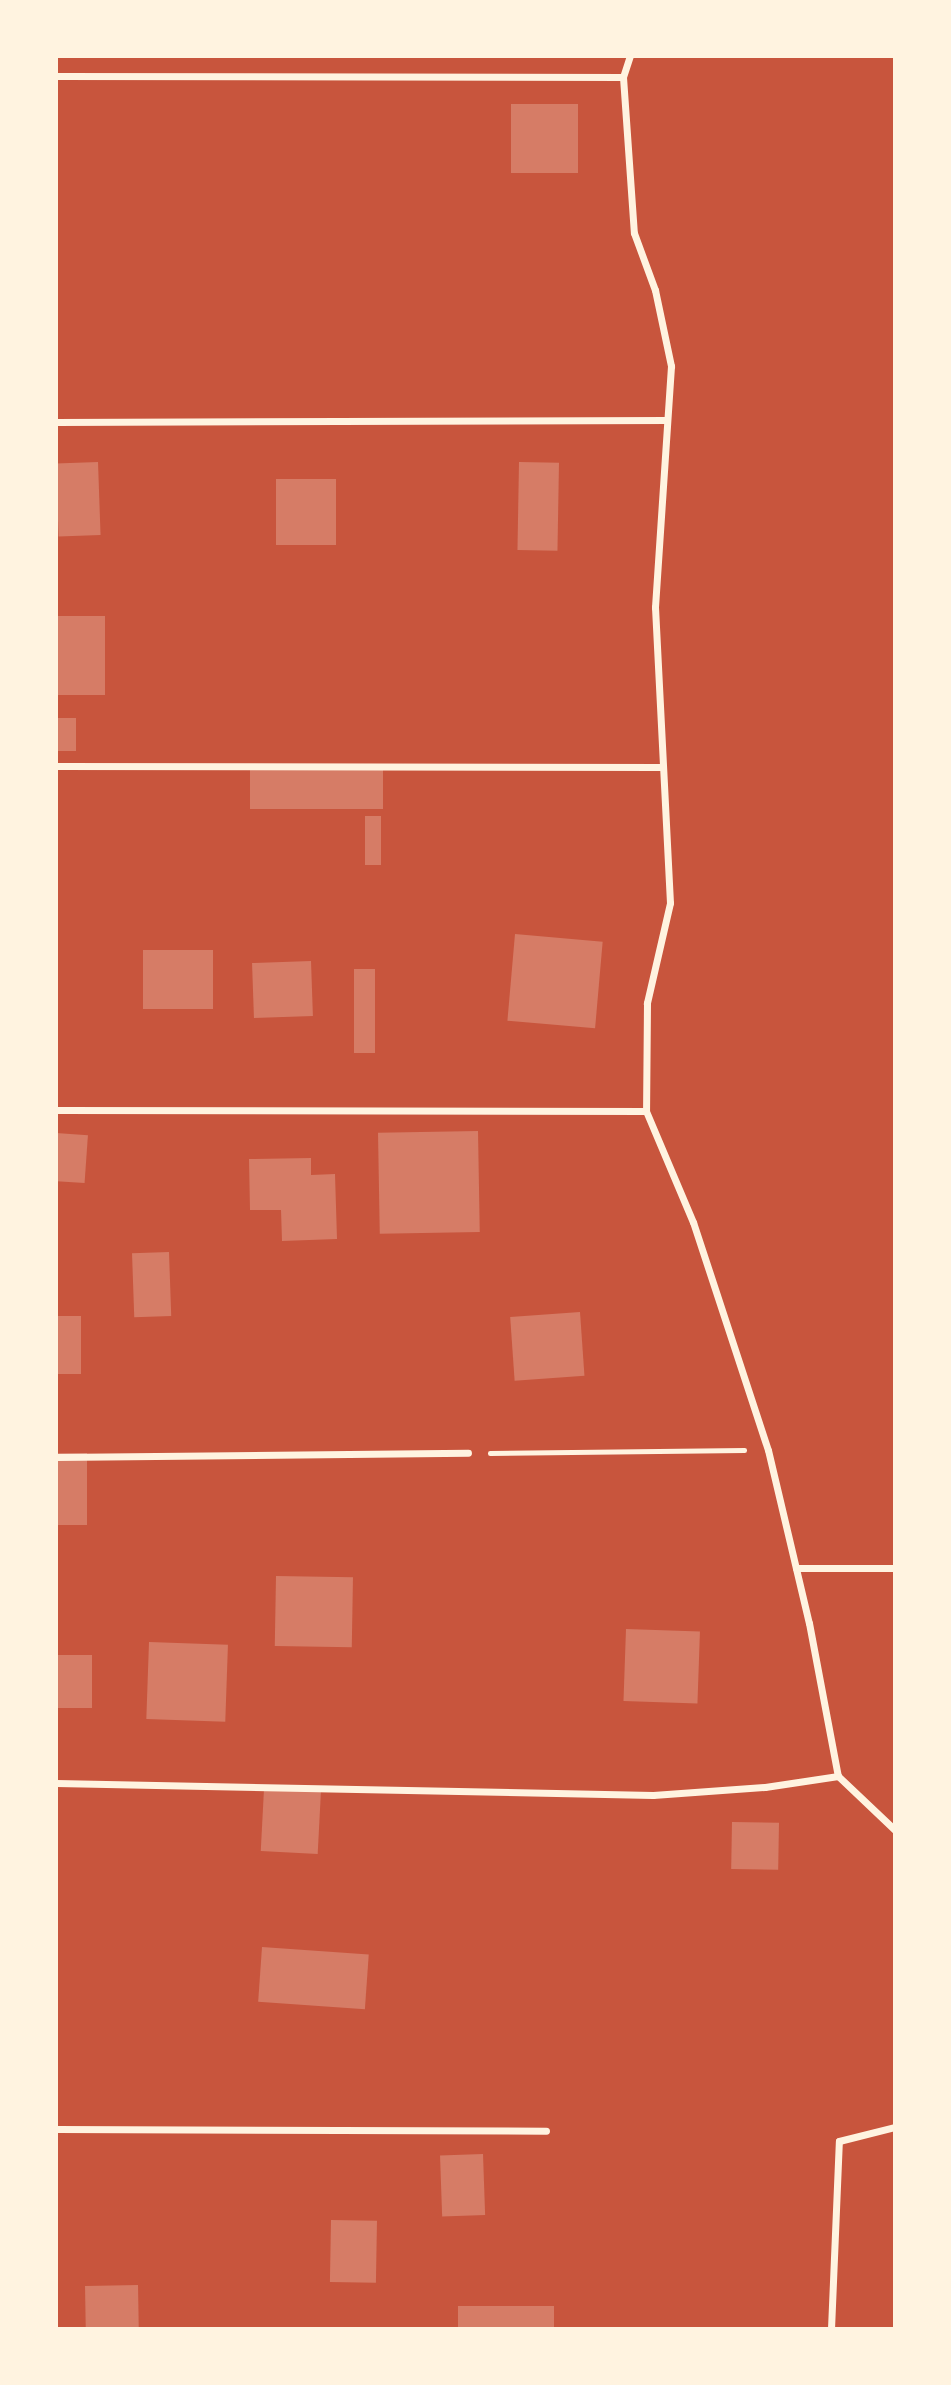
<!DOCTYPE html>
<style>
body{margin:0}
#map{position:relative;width:951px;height:2385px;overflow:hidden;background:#c8553d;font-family:"PT Sans",sans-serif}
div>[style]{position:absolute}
.building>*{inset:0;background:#d67c66;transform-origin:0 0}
.path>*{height:4.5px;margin:-2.25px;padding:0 2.25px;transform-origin:2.25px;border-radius:2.25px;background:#fff3e0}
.minor>*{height:7px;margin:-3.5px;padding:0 3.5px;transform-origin:3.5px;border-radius:3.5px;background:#fff3e0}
span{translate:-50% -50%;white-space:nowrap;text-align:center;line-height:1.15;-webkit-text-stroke:6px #fff3e0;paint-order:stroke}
.frame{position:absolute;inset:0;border:58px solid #fff3e0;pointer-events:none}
</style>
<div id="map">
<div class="building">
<i style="left:511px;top:104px;width:67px;height:69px"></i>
<i style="left:98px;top:462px;width:73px;height:42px;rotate:88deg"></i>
<i style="left:519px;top:462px;width:40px;height:88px;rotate:1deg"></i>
<i style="left:276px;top:479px;width:60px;height:66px"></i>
<i style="left:56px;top:616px;width:49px;height:79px"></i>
<i style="left:56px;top:718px;width:20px;height:33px"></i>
<i style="left:383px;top:770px;width:39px;height:133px;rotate:90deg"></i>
<i style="left:381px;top:816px;width:49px;height:16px;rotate:90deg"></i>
<i style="left:515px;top:934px;width:88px;height:87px;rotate:5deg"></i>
<i style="left:143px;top:950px;width:70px;height:59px"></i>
<i style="left:311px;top:961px;width:55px;height:59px;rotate:88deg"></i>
<i style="left:354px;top:969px;width:21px;height:84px"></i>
<i style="left:478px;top:1131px;width:101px;height:100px;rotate:89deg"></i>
<i style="left:56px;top:1133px;width:32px;height:48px;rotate:4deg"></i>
<i style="clip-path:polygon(311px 1158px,311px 1175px,335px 1174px,337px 1239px,282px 1241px,281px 1210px,250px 1210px,249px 1159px)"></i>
<i style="left:169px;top:1252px;width:64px;height:37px;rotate:88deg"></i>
<i style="left:580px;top:1312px;width:64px;height:70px;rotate:86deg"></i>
<i style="left:56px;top:1316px;width:25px;height:58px"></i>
<i style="left:87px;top:1453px;width:72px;height:31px;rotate:90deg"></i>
<i style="left:276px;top:1576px;width:77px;height:70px;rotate:1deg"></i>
<i style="left:626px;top:1629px;width:74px;height:72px;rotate:2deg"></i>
<i style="left:149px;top:1642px;width:79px;height:77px;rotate:2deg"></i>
<i style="left:56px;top:1655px;width:36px;height:53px"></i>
<i style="left:264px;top:1789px;width:57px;height:62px;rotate:3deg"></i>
<i style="left:732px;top:1822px;width:47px;height:47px;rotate:1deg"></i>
<i style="left:262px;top:1947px;width:107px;height:55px;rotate:4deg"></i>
<i style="left:483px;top:2154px;width:61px;height:43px;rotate:88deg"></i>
<i style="left:331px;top:2220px;width:46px;height:62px;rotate:1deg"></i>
<i style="left:138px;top:2285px;width:44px;height:53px;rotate:89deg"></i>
<i style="left:458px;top:2306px;width:96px;height:23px"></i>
</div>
<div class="path">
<i style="left:490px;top:1453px;width:254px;rotate:-0.7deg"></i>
</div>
<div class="minor">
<i style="left:56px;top:76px;width:567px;rotate:0.1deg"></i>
<i style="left:623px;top:77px;width:156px;rotate:86deg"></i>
<i style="left:634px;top:233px;width:61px;rotate:69.8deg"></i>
<i style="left:655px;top:290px;width:78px;rotate:78.1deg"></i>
<i style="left:671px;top:366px;width:242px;rotate:93.8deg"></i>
<i style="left:655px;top:607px;width:296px;rotate:87.1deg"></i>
<i style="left:670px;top:903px;width:103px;rotate:103deg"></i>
<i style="left:647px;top:1003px;width:108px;rotate:90.5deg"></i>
<i style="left:646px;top:1111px;width:121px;rotate:67.1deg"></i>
<i style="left:693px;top:1222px;width:240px;rotate:71.8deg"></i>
<i style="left:768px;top:1450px;width:178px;rotate:76.7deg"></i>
<i style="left:809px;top:1623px;width:156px;rotate:79.3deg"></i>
<i style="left:623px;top:77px;width:22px;rotate:-72deg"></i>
<i style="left:56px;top:422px;width:611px;rotate:-0.19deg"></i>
<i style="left:56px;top:766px;width:604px;rotate:0.09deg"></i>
<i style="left:56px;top:1110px;width:590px;rotate:0.1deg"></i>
<i style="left:56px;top:1457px;width:412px;rotate:-0.6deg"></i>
<i style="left:796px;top:1568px;width:99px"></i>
<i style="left:56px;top:1783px;width:597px;rotate:1.15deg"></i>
<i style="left:653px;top:1795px;width:112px;rotate:-4.1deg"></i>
<i style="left:765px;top:1787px;width:74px;rotate:-8.6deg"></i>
<i style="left:838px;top:1776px;width:79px;rotate:43.5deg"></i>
<i style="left:56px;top:2129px;width:490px;rotate:0.2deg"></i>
<i style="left:831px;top:2329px;width:188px;rotate:-87.6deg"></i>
<i style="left:839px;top:2141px;width:58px;rotate:-14deg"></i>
</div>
<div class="frame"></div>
</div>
